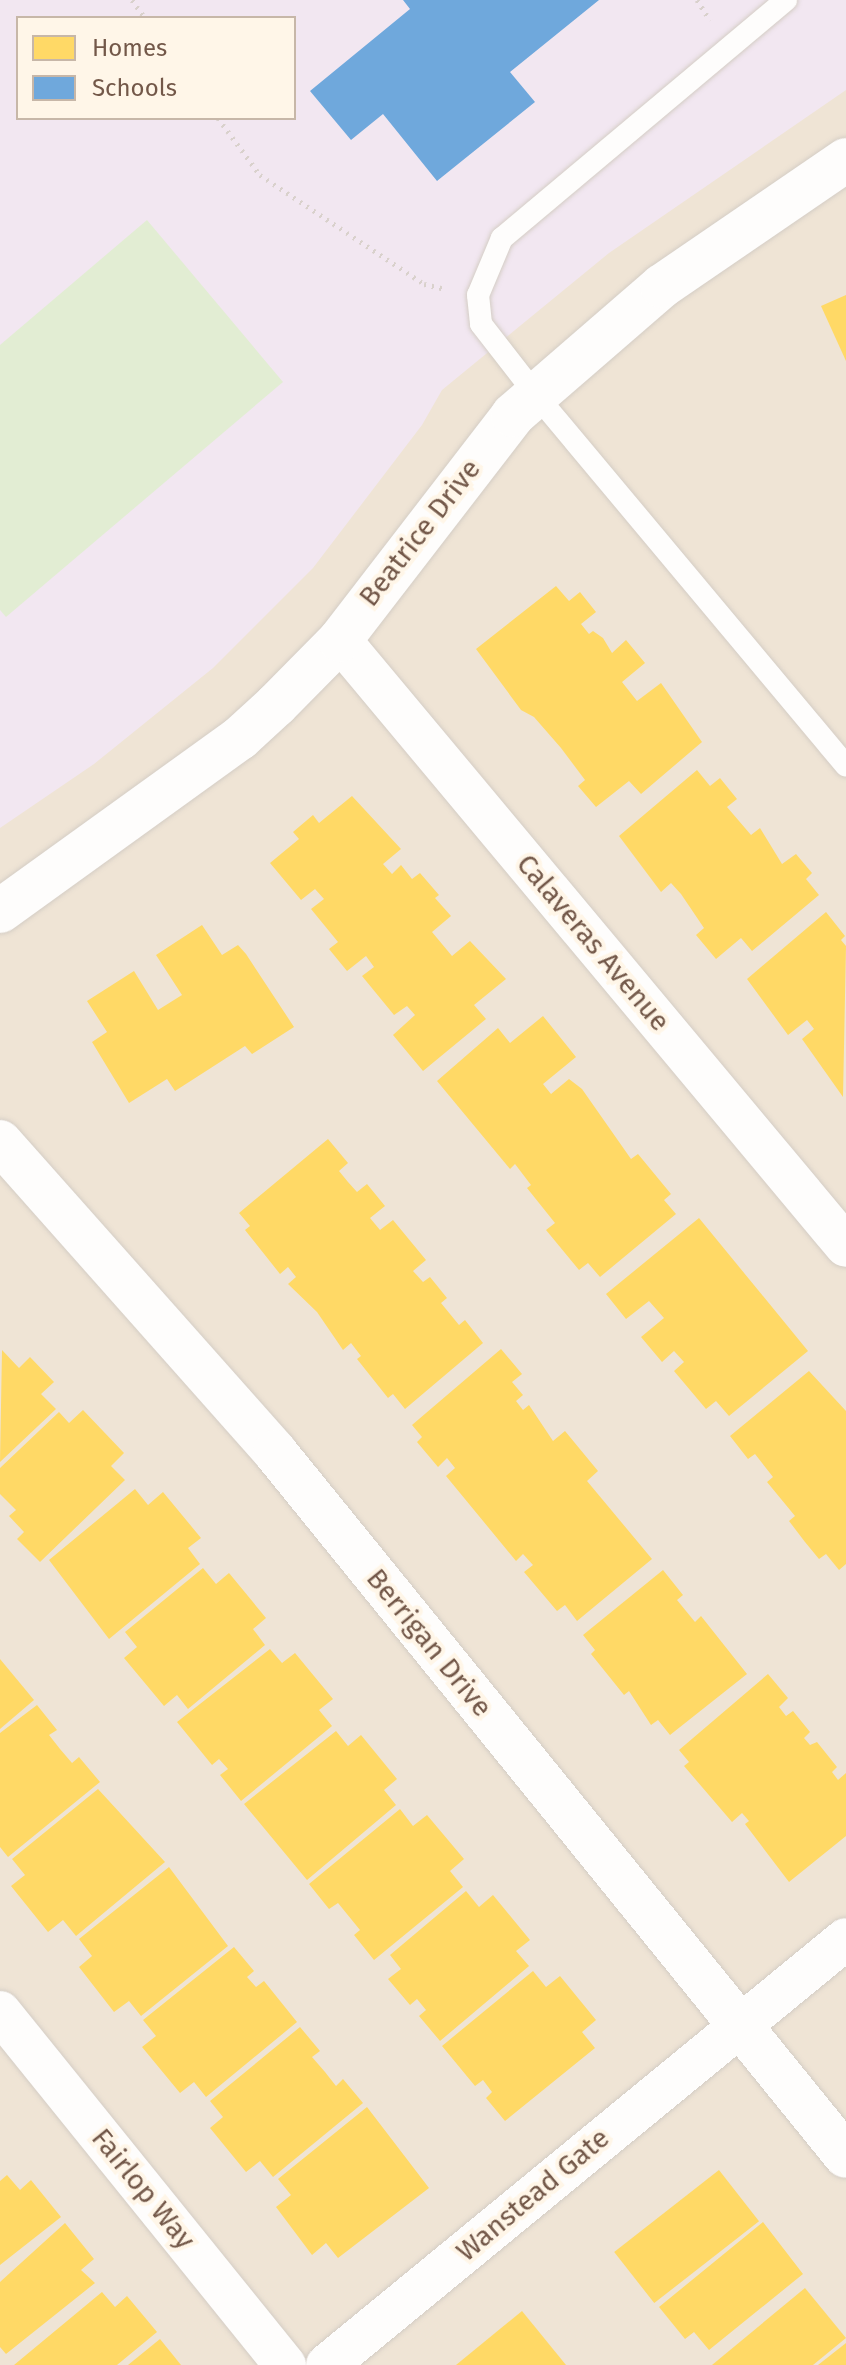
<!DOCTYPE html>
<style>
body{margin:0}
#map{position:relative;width:846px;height:2365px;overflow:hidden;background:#f6f1e8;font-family:"Fira Sans",sans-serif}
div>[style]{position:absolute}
.residential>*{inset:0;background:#efe4d5}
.education>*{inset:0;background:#f2e7f1}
.green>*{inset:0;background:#e2edd3}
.homes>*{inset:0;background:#ffd966;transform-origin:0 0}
.schools>*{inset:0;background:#6fa8dc}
.path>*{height:5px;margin-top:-2.5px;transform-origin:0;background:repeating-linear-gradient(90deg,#d9d1cc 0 2px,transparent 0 8px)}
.roads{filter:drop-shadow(0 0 2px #d4cdc5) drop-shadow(0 0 2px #d4cdc5)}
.service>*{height:22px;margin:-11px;padding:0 11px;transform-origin:11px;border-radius:11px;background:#fefdfc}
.minor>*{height:42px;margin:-21px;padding:0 21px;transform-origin:21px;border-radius:21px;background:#fefdfc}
.tertiary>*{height:44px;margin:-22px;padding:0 22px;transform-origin:22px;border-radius:22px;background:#fefdfc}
span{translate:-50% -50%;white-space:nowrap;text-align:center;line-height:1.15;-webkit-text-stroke:8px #fff6e8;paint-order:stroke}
.street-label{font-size:28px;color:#735849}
.legend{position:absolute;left:16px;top:16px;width:280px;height:104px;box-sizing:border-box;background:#fff6e8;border:2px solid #c7b7a8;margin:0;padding:10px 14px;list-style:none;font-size:24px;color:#735849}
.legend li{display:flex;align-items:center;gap:16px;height:40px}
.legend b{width:40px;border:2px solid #c7b7a8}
</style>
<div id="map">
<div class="residential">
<i style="clip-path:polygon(evenodd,0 0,846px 0,846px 2365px,0 2365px,0 0,18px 18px,294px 18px,294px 118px,18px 118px,18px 18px)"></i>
</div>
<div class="education">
<i style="clip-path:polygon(evenodd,0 0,846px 0,846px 90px,609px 253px,442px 390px,422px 425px,313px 568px,213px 668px,94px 764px,0 828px,0 0,18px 18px,294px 18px,294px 118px,18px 118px,18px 18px)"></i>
</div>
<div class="green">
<i style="clip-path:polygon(147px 220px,283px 382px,6px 617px,0 610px,0 345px)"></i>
</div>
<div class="homes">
<i style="clip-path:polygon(846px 295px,846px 361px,821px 306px)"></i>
<i style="clip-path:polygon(556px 586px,569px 601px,580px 592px,596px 612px,581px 624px,589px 634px,593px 631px,603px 638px,612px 653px,626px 640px,645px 663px,622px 682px,637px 701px,661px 683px,702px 742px,641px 794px,629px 781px,596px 807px,578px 786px,585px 780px,561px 748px,534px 717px,521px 710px,476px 649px)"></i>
<i style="clip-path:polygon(697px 770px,710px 786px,720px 778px,737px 799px,727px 807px,751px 835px,760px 828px,782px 864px,796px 854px,812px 873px,806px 879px,819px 895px,752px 951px,741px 938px,716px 959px,696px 935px,704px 928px,681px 894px,671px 883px,661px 892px,619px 836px)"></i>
<i style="clip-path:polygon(352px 796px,401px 849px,383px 864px,392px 874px,401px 865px,412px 879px,420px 873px,439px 895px,435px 898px,451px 916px,432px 932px,452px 956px,470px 941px,506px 979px,474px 1005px,486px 1019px,423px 1071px,393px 1035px,415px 1015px,407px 1006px,394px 1015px,362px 976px,374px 967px,366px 956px,347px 971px,329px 949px,338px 942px,311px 909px,324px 899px,315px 889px,301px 900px,270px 863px,299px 839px,293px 832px,313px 815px,319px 823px)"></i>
<i style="clip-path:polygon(826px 912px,845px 936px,841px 940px,846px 946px,843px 1097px,802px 1039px,814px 1029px,807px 1020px,788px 1035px,747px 979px)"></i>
<i style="clip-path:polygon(202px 925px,222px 955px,238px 945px,246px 954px,294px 1027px,252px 1054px,245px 1046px,175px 1091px,167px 1079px,129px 1103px,92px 1042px,107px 1032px,87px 1001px,134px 971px,158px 1010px,182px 995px,156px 955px)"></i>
<i style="clip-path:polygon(543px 1016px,576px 1057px,543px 1084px,551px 1094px,569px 1079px,582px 1089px,631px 1159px,638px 1154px,671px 1194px,664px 1200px,676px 1214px,600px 1277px,588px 1263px,579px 1270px,546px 1230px,555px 1223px,527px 1188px,531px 1185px,515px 1164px,510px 1169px,437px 1081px,498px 1028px,510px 1043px)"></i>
<i style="clip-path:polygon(328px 1139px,348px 1163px,339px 1171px,348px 1182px,357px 1192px,367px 1184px,385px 1206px,370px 1218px,380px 1230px,393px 1220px,426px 1260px,413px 1271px,423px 1282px,430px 1277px,447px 1298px,441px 1303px,459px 1325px,465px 1320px,483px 1343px,405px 1409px,393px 1394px,388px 1398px,357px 1359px,361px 1356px,351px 1343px,343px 1350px,317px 1312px,288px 1284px,296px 1277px,288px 1267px,280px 1274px,245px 1230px,250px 1226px,239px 1213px)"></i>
<i style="clip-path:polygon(699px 1218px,808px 1351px,729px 1416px,716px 1401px,706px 1409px,674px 1371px,684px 1362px,674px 1351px,662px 1362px,641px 1337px,664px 1318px,649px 1301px,626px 1319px,606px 1294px)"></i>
<i style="clip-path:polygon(501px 1349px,522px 1374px,512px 1382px,523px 1395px,516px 1401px,523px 1410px,529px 1405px,553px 1441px,565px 1431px,598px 1471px,587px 1481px,652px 1559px,577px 1621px,565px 1605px,557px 1611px,524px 1572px,533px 1565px,523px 1554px,516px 1561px,446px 1476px,455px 1468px,447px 1458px,438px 1467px,417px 1442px,422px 1437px,412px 1425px)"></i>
<i style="clip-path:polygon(2px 1350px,19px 1368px,30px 1357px,54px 1382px,41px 1394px,56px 1409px,0 1462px)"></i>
<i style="clip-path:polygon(809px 1371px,846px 1411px,846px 1564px,839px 1570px,826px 1554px,819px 1559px,805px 1542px,789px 1521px,795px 1516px,767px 1482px,773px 1477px,755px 1454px,748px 1459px,730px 1436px)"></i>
<i style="clip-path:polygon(83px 1410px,124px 1453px,111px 1466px,125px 1480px,40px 1562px,17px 1539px,24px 1532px,9px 1516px,16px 1510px,0 1494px,0 1468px,59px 1412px,69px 1423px)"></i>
<i style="clip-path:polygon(135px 1489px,148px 1505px,163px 1492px,201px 1538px,188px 1548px,200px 1564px,109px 1639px,49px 1560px)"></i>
<i style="clip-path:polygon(203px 1568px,216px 1584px,229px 1573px,266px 1618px,253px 1629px,265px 1645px,188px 1709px,177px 1695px,164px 1706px,124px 1658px,137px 1647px,125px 1632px)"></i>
<i style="clip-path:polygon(663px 1570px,683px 1595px,677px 1600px,695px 1622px,701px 1616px,747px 1674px,670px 1735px,658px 1720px,651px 1725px,629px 1691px,624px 1695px,591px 1654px,595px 1650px,583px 1635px)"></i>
<i style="clip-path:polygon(270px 1649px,282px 1663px,295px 1653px,333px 1699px,319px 1710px,332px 1726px,241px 1801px,220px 1775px,228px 1769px,219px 1759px,212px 1765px,177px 1722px)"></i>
<i style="clip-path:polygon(0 1659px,34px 1700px,0 1729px)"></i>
<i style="clip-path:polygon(768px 1674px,788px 1698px,779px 1707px,786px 1716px,793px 1711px,810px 1732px,804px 1738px,810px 1745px,817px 1742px,837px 1767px,832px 1772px,838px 1780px,846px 1773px,846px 1836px,789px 1882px,745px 1824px,749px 1821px,742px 1813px,732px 1822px,684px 1766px,689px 1762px,679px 1750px)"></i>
<i style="clip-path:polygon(37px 1705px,57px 1730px,49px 1735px,60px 1749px,72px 1763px,79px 1757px,100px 1782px,8px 1857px,0 1847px,0 1733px)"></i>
<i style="clip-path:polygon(336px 1731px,348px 1746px,361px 1735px,397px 1779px,384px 1790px,396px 1805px,307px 1880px,244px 1804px)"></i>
<i style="clip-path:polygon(98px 1789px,165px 1862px,76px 1936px,63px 1920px,48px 1932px,11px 1886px,25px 1875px,12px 1859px)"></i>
<i style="clip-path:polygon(400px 1809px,413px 1826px,427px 1815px,464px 1859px,450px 1871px,463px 1887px,374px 1960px,354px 1935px,360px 1930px,338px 1903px,329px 1909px,309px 1884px)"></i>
<i style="clip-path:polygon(169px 1867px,228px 1946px,141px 2016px,129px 2001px,114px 2012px,79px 1967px,92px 1956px,79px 1939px)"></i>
<i style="clip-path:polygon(466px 1891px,479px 1907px,493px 1895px,530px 1940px,516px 1951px,529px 1966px,440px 2041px,419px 2016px,426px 2010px,417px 1999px,410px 2005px,388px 1979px,401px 1969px,390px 1955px)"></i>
<i style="clip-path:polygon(234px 1947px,254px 1971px,247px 1977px,256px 1987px,264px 1981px,297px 2022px,206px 2097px,194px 2082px,180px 2093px,142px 2047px,156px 2036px,143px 2020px)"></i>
<i style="clip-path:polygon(533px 1971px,546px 1987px,560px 1976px,596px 2020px,582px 2032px,595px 2048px,505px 2121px,486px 2098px,492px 2092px,483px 2080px,475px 2086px,442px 2046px)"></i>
<i style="clip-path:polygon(300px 2027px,320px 2051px,312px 2057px,325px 2072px,336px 2086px,343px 2079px,363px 2103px,273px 2177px,260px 2161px,246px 2172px,210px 2128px,223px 2117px,210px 2101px)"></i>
<i style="clip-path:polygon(367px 2107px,429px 2188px,338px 2258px,326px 2243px,312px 2255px,276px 2207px,291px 2195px,278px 2179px)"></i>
<i style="left:719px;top:2170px;width:65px;height:133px;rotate:52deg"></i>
<i style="clip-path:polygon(7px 2175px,20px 2190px,31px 2180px,61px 2217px,0 2265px,0 2181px)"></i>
<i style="clip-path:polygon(763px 2222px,803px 2274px,709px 2350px,694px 2332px,685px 2339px,659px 2307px)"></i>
<i style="clip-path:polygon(65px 2223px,94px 2259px,81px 2270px,95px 2283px,6px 2354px,0 2347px,0 2282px)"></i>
<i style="clip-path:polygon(805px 2288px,846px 2338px,813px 2365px,712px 2365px)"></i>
<i style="clip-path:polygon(102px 2292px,115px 2307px,127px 2296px,157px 2332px,117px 2365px,14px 2365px)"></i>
<i style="clip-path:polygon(522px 2311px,566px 2365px,456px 2365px)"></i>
<i style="clip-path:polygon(160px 2339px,181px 2365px,128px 2365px)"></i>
<i style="clip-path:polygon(846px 2343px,846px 2365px,818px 2365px)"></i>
</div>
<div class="schools">
<i style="clip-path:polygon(403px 0,599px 0,510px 72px,535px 102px,437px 181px,383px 114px,351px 140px,310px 91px,410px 9px)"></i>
</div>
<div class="path">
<i style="left:132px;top:0;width:22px;rotate:54deg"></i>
<i style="left:697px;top:0;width:24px;rotate:57deg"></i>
<i style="left:218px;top:118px;width:71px;rotate:53.6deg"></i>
<i style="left:260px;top:175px;width:197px;rotate:33.6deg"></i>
<i style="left:424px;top:284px;width:22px;rotate:13deg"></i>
</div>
<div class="roads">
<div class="service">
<i style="left:786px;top:0;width:371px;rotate:140deg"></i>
<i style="left:502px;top:238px;width:62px;rotate:112.8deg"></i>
<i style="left:478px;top:295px;width:29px;rotate:84deg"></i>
<i style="left:481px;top:324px;width:90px;rotate:52.2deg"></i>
<i style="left:536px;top:395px;width:483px;rotate:50.1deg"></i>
</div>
<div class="minor">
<i style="left:340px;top:640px;width:789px;rotate:50.14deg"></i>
<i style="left:0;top:2012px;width:454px;rotate:51.1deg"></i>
<i style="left:327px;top:2365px;width:671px;rotate:-39.38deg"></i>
</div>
<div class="tertiary">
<i style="left:0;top:911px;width:296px;rotate:-35.8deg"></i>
<i style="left:240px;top:738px;width:49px;rotate:-42.5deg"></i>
<i style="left:276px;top:705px;width:91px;rotate:-45.4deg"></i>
<i style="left:340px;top:640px;width:284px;rotate:-52.4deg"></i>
<i style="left:513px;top:415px;width:197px;rotate:-40.9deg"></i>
<i style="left:662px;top:286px;width:223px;rotate:-34.4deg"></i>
<i style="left:0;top:1142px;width:414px;rotate:48.4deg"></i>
<i style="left:275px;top:1452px;width:906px;rotate:50.96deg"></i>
</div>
</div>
<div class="street-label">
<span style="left:420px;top:533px;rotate:-52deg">Beatrice Drive</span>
<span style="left:593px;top:943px;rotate:50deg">Calaveras Avenue</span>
<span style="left:429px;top:1643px;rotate:51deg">Berrigan Drive</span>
<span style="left:143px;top:2189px;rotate:51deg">Fairlop Way</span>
<span style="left:533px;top:2195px;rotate:-40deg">Wanstead Gate</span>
</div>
<ul class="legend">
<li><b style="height:22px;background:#ffd966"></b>Homes</li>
<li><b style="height:22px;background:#6fa8dc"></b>Schools</li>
</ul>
</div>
